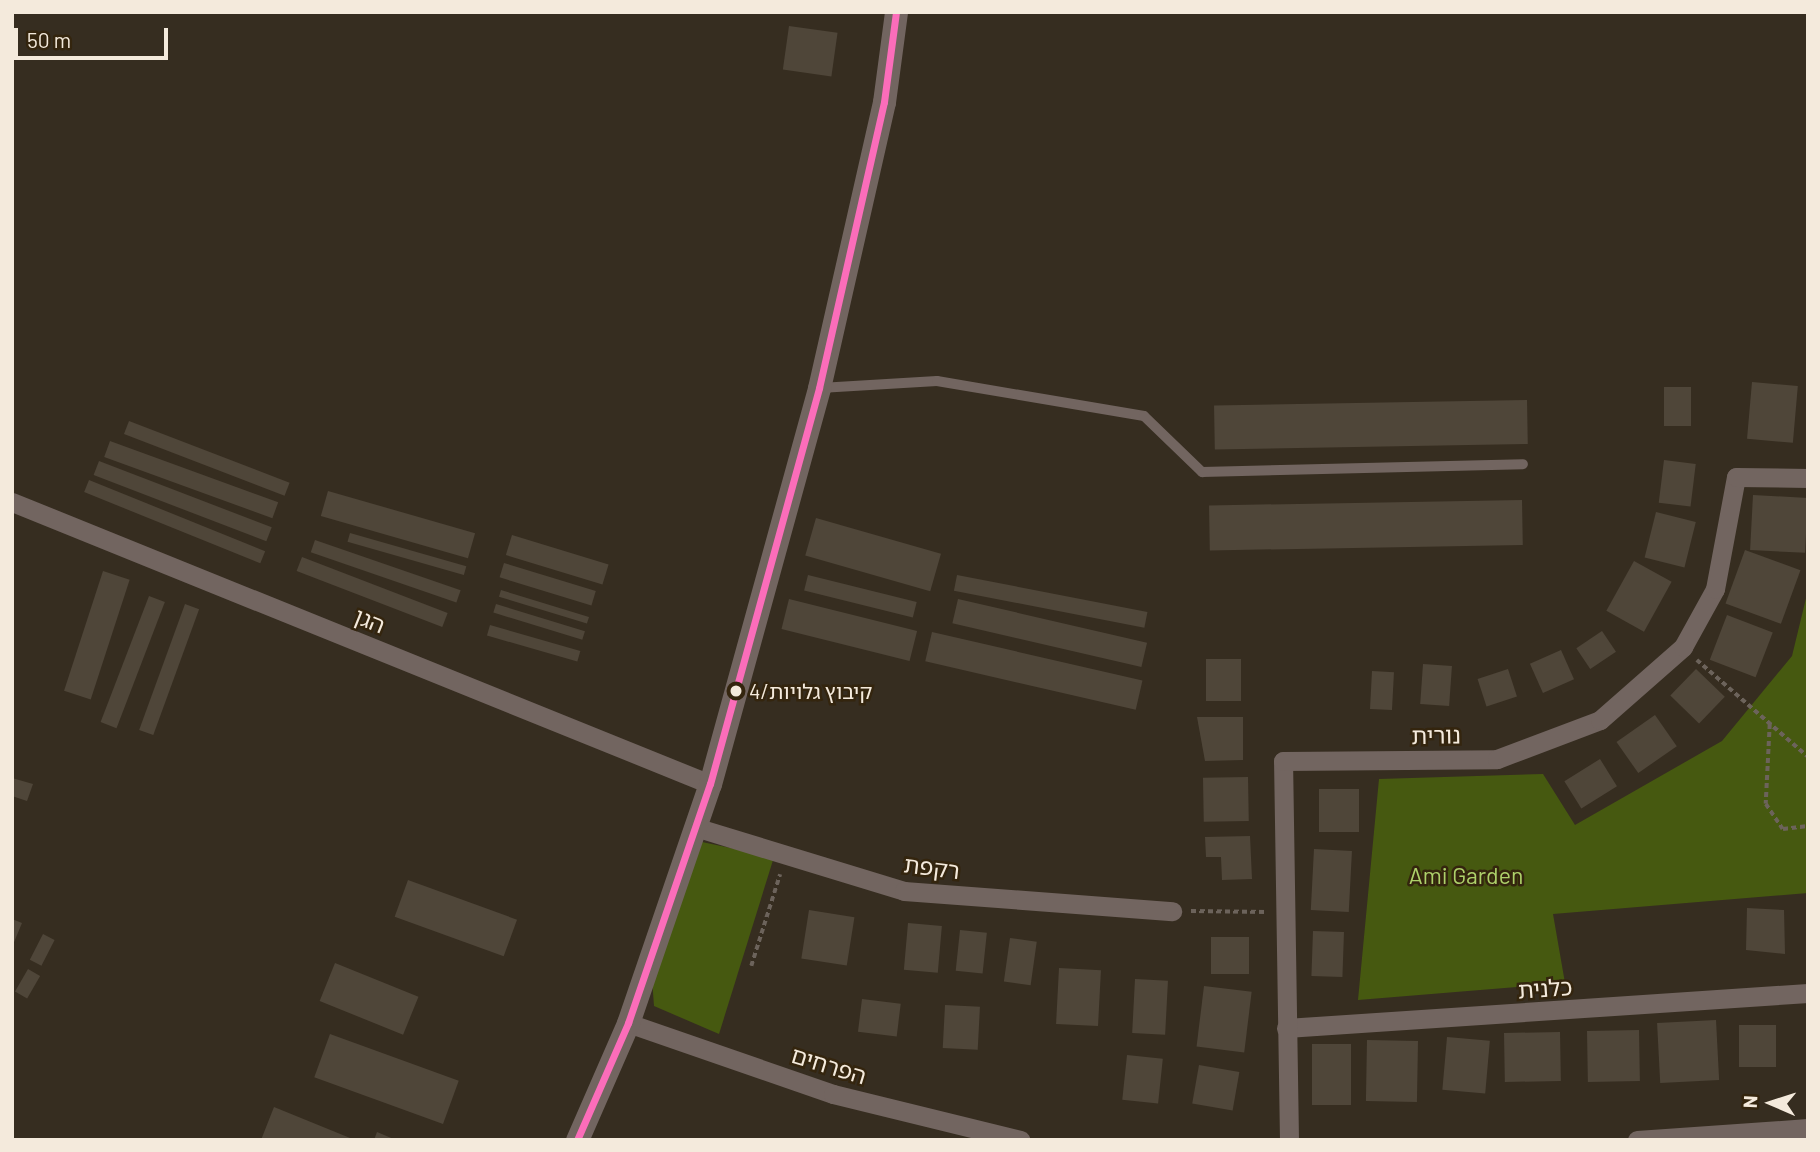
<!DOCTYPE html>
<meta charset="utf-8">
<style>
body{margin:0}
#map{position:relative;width:1820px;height:1152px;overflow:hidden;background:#362d20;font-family:Barlow,"Noto Sans Hebrew",sans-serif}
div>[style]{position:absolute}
.green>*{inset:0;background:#465910}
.building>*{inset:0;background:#4f4639;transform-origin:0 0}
.path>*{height:3.5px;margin-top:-1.75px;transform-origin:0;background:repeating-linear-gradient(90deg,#6c635b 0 5px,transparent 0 8.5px)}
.service>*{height:10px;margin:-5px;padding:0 5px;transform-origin:5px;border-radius:5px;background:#726560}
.minor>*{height:19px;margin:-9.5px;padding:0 9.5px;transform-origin:9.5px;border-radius:9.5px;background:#726560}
.tertiary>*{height:23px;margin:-11.5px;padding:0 11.5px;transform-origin:11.5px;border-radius:11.5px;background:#726560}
.bus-1>*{height:7px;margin:-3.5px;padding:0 3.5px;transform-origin:3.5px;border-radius:3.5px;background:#fb6dba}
.dots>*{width:19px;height:19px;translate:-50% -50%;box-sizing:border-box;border:4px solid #34250e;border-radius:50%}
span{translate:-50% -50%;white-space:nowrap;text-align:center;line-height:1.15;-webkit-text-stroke:5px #34250e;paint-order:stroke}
.bus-label{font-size:21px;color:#f4eadc}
.left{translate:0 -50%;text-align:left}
.street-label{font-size:23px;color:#f4eadc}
.park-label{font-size:23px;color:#aed16a}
.frame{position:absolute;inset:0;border:14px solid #f4eadc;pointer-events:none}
.north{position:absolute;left:1736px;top:1068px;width:70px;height:70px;-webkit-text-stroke:5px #34250e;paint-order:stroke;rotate:273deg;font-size:19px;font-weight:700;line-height:28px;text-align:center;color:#f4eadc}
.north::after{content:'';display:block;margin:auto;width:24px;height:32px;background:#f4eadc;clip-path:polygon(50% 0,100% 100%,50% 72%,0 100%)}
.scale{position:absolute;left:14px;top:28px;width:154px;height:32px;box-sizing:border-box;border:4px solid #f4eadc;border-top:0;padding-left:9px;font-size:21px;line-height:24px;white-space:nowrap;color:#f4eadc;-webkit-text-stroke:5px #34250e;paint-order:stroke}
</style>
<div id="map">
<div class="green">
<i style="clip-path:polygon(1808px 590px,1808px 893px,1553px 914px,1565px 983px,1358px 1000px,1379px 779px,1543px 774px,1575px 825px,1722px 741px,1792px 656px)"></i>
<i style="clip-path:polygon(702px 842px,774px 857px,719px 1034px,654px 1006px,652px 979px)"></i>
</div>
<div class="building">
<i style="left:789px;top:26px;width:49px;height:44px;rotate:8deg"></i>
<i style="left:1752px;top:382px;width:46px;height:57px;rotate:5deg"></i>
<i style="left:1691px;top:387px;width:39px;height:27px;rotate:90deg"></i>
<i style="left:1527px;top:400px;width:44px;height:313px;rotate:89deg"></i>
<i style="left:129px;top:421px;width:172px;height:14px;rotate:21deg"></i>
<i style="left:110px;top:441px;width:179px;height:17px;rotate:20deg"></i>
<i style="left:1664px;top:460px;width:32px;height:43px;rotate:7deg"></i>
<i style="left:99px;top:461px;width:185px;height:15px;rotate:21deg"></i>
<i style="left:89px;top:480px;width:190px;height:13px;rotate:22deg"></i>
<i style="left:328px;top:491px;width:153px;height:26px;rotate:16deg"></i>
<i style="left:1753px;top:495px;width:55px;height:55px;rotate:3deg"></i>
<i style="left:1522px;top:500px;width:45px;height:313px;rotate:89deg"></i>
<i style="left:1656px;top:512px;width:41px;height:47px;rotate:14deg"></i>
<i style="left:816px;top:518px;width:130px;height:39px;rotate:16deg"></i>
<i style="left:350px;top:533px;width:121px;height:9px;rotate:16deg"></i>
<i style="left:512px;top:535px;width:101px;height:21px;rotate:17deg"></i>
<i style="left:315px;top:540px;width:154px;height:13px;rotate:19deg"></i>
<i style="left:1745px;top:550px;width:59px;height:57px;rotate:20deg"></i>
<i style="left:302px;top:557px;width:156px;height:15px;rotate:21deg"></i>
<i style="left:1634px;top:561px;width:43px;height:57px;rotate:29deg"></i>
<i style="left:504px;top:563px;width:96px;height:15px;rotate:17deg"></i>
<i style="left:103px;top:571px;width:28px;height:126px;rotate:18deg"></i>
<i style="left:808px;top:575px;width:112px;height:16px;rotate:14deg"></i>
<i style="left:957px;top:575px;width:194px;height:16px;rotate:11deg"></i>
<i style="left:501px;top:590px;width:92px;height:7px;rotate:17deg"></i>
<i style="left:149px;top:596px;width:17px;height:135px;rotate:21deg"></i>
<i style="left:789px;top:599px;width:132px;height:31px;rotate:14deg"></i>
<i style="left:958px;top:599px;width:194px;height:25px;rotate:13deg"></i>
<i style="left:185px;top:604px;width:15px;height:134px;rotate:20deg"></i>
<i style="left:496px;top:604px;width:93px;height:9px;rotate:17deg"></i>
<i style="left:1727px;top:615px;width:49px;height:48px;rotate:21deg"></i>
<i style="left:490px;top:625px;width:94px;height:11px;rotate:16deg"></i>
<i style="left:1602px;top:631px;width:25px;height:31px;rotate:56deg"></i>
<i style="left:932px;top:632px;width:216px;height:30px;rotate:13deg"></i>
<i style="left:1561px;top:650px;width:32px;height:34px;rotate:66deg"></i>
<i style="left:1206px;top:659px;width:35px;height:42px"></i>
<i style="left:1423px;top:664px;width:29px;height:40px;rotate:4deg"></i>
<i style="left:1508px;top:669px;width:29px;height:32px;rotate:72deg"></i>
<i style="left:1696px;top:669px;width:40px;height:37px;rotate:44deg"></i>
<i style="left:1372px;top:671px;width:22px;height:38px;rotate:3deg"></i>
<i style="left:1655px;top:715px;width:38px;height:47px;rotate:55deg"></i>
<i style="clip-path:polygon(1197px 717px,1243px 717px,1243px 760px,1205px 761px)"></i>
<i style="left:1600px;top:759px;width:32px;height:42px;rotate:58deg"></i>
<i style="left:1248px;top:777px;width:44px;height:45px;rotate:89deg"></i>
<i style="clip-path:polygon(12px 778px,33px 784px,27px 801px,12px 796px)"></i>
<i style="left:1319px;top:789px;width:40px;height:43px"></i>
<i style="clip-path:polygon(1250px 836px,1252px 879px,1222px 880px,1221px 857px,1206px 857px,1205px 837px)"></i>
<i style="left:1314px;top:849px;width:38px;height:61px;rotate:3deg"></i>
<i style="left:408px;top:880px;width:116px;height:39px;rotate:20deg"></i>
<i style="clip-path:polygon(1747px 908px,1784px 910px,1785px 954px,1746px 950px)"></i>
<i style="left:809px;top:910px;width:46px;height:49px;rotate:9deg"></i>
<i style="clip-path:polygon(12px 919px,22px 923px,12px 947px)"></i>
<i style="left:908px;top:923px;width:34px;height:47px;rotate:5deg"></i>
<i style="left:960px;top:930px;width:27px;height:41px;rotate:6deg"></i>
<i style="left:1313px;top:931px;width:31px;height:45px;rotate:2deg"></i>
<i style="left:43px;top:934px;width:13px;height:29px;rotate:27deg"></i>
<i style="left:1211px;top:937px;width:38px;height:37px"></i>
<i style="left:1010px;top:938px;width:27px;height:44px;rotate:8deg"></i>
<i style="left:335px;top:963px;width:90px;height:41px;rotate:22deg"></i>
<i style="left:1059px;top:968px;width:42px;height:56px;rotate:3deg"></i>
<i style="left:28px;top:969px;width:14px;height:26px;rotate:30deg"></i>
<i style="left:1135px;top:979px;width:33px;height:54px;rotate:3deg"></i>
<i style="left:1204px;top:986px;width:48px;height:61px;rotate:7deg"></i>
<i style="left:862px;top:999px;width:39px;height:33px;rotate:7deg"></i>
<i style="left:945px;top:1005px;width:35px;height:43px;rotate:3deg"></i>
<i style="left:1716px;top:1020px;width:60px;height:59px;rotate:87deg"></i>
<i style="left:1739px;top:1025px;width:37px;height:42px"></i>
<i style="left:1639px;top:1030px;width:51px;height:52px;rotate:89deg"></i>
<i style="left:1560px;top:1032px;width:49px;height:56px;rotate:89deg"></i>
<i style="left:330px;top:1034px;width:137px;height:46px;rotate:20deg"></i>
<i style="left:1447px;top:1037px;width:43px;height:53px;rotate:5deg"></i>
<i style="left:1367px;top:1040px;width:51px;height:61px;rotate:1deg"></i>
<i style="left:1312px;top:1044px;width:39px;height:61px"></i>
<i style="left:1127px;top:1055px;width:36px;height:45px;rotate:6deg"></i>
<i style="left:1199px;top:1065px;width:41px;height:39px;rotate:10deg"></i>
<i style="clip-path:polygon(274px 1107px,355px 1140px,261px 1140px)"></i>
<i style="clip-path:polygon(377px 1132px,396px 1140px,374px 1140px)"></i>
</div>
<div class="path">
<i style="left:1697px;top:660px;width:147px;rotate:41.1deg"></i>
<i style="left:1770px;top:724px;width:80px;rotate:92.9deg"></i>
<i style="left:1766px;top:804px;width:30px;rotate:56deg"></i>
<i style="left:1783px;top:829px;width:25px;rotate:-7deg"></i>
<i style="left:1191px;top:911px;width:76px;rotate:0.8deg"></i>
<i style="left:751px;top:966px;width:96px;rotate:-72.5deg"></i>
</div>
<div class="service">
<i style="left:820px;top:388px;width:117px;rotate:-3.4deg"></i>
<i style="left:937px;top:381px;width:210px;rotate:9.6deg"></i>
<i style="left:1144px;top:416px;width:81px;rotate:44deg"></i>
<i style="left:1202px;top:472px;width:321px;rotate:-1.4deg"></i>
</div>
<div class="minor">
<i style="left:12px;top:502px;width:753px;rotate:22deg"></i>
<i style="left:695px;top:827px;width:219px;rotate:17deg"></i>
<i style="left:904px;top:891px;width:269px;rotate:4.3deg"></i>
<i style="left:628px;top:1023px;width:217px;rotate:19.1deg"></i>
<i style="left:833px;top:1094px;width:193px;rotate:13.8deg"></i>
<i style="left:1286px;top:1028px;width:523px;rotate:-3.84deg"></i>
<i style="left:1289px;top:1140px;width:379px;rotate:-90.9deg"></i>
<i style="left:1283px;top:761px;width:214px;rotate:-0.5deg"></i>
<i style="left:1497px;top:759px;width:110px;rotate:-20.7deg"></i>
<i style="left:1600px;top:720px;width:111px;rotate:-41.3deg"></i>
<i style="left:1683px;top:647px;width:66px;rotate:-61.1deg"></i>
<i style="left:1715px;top:589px;width:114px;rotate:-79.4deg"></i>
<i style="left:1736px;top:477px;width:72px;rotate:0.8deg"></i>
<i style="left:1637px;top:1140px;width:171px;rotate:-4deg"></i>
</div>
<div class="tertiary">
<i style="left:577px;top:1140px;width:128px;rotate:-66.4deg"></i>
<i style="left:628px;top:1023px;width:253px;rotate:-71.1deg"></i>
<i style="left:710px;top:784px;width:411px;rotate:-74.6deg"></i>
<i style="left:819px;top:388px;width:293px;rotate:-77.2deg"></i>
<i style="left:884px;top:102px;width:91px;rotate:-82.4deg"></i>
</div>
<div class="bus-1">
<i style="left:577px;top:1140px;width:128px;rotate:-66.4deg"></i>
<i style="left:628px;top:1023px;width:253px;rotate:-71.1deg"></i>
<i style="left:710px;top:784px;width:411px;rotate:-74.6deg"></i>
<i style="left:819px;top:388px;width:293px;rotate:-77.2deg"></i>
<i style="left:884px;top:102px;width:91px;rotate:-82.4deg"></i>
</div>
<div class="dots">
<i style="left:736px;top:691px;background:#f4eadc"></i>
</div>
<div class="bus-label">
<span class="left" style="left:749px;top:691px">קיבוץ גלויות/4</span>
</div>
<div class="street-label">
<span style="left:370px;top:620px;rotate:22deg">הגן</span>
<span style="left:1436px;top:735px;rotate:-1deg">נורית</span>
<span style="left:932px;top:867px;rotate:7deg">רקפת</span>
<span style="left:1545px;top:988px;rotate:-4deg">כלנית</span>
<span style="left:829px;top:1065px;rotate:17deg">הפרחים</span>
</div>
<div class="park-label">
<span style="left:1466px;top:875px">Ami Garden</span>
</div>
<div class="frame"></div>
<div class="north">N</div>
<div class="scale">50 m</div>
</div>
